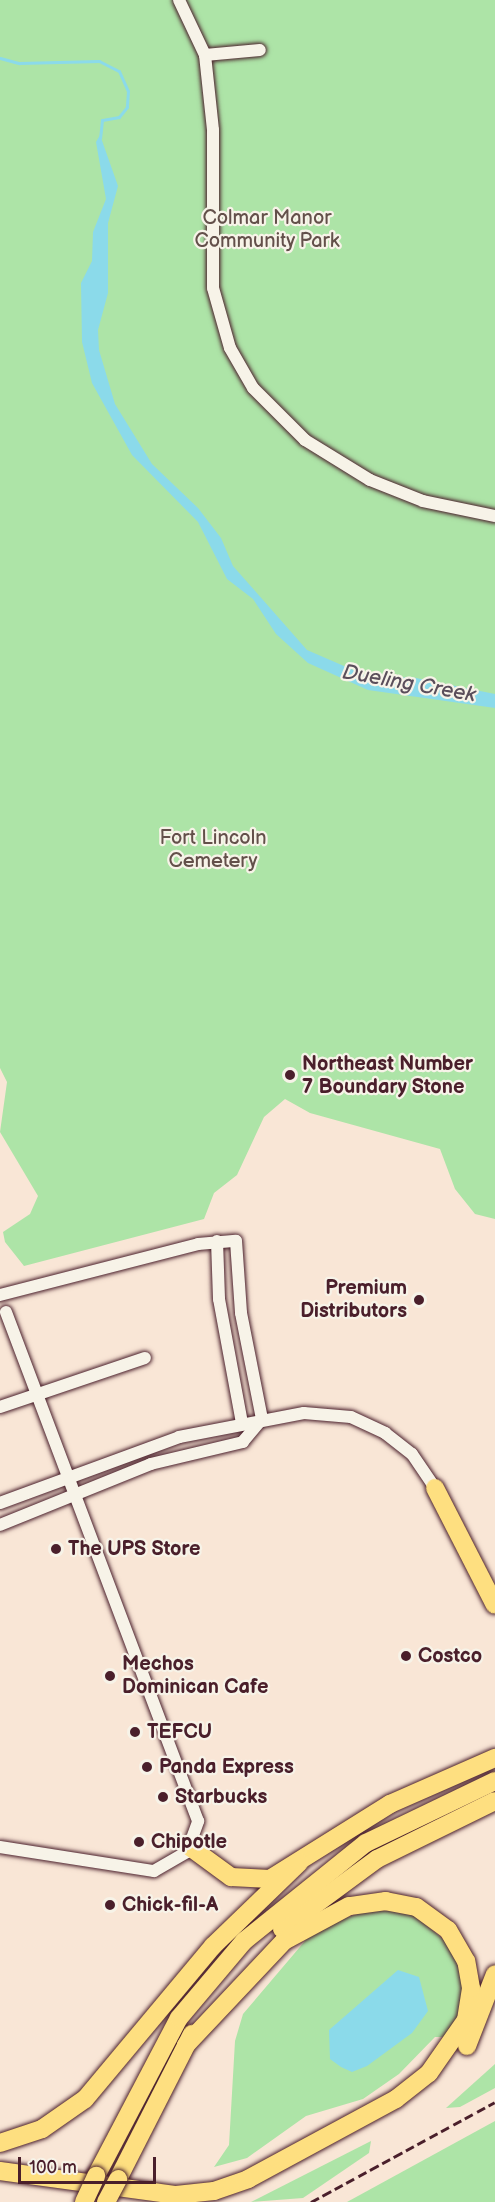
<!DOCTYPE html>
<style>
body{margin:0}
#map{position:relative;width:495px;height:2202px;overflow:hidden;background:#f9e6d6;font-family:"Balsamiq Sans",sans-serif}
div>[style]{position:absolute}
.green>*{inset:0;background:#ade4a7}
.water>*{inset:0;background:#8bdaea}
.stream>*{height:3px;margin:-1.5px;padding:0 1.5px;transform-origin:1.5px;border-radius:1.5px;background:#8bdaea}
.roads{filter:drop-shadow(0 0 2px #4a1f2b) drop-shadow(0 0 2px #4a1f2b)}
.minor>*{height:12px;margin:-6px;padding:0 6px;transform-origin:6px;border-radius:6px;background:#f7f3e8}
.highway>*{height:18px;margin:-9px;padding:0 9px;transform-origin:9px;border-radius:9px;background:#fedf80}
.rail>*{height:3px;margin-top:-1.5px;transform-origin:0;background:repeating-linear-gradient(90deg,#4a1f2b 0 9px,transparent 0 13.5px)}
.bridges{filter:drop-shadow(0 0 2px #4a1f2b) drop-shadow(0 0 2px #4a1f2b)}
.highway-bridge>*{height:18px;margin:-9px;padding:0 9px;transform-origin:9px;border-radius:9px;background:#fedf80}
.dots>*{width:16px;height:16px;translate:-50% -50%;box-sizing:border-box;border:3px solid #f7f3e8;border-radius:50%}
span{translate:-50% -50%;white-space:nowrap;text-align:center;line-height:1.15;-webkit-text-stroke:4.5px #f7f3e8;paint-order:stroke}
.park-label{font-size:20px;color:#63504a}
.poi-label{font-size:20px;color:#4a1f2b;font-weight:700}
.left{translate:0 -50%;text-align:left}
.right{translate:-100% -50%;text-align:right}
.water-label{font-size:21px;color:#5a4e5b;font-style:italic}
.scale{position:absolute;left:18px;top:2157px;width:138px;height:27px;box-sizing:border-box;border:3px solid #4a1f2b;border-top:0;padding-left:8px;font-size:18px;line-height:21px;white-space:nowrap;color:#4a1f2b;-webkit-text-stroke:4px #f7f3e8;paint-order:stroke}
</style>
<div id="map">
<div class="green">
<i style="clip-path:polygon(0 0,495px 0,495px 1219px,475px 1214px,455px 1189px,440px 1149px,310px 1113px,285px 1099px,264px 1117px,237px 1175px,214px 1193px,204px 1219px,24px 1266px,5px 1242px,3px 1232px,30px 1214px,38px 1196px,0 1132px,7px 1082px,0 1068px)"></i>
<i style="clip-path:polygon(369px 1910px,410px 1912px,449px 1944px,463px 1979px,459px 2016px,447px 2037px,435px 2037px,399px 2074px,363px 2099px,306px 2116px,247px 2158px,214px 2167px,229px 2145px,235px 2041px,243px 2014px,316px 1928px)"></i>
<i style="clip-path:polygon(495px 2064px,495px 2088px,460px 2107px,446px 2108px)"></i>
<i style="clip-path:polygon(495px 2121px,495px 2202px,347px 2202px)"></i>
<i style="clip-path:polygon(371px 2141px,369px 2153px,303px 2198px,251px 2202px)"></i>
</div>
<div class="water">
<i style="clip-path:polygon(100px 135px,118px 186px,108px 223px,108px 293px,98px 330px,99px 350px,115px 404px,152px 464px,198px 508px,221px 538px,233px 566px,307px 650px,374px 679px,411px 677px,495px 694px,495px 708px,368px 690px,308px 663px,276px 634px,253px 599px,227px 579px,198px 522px,132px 455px,92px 383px,82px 342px,81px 283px,92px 261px,93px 232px,106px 199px,96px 142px)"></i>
<i style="clip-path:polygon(398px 1970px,419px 1977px,428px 2011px,412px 2033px,367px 2066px,352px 2072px,341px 2067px,330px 2059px,329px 2030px)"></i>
</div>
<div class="stream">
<i style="left:0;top:58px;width:20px;rotate:15deg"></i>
<i style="left:19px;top:63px;width:80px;rotate:-1.4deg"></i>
<i style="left:99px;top:61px;width:22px;rotate:27deg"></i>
<i style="left:119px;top:71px;width:22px;rotate:66deg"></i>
<i style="left:128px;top:91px;width:16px;rotate:94deg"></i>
<i style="left:127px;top:107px;width:13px;rotate:129deg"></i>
<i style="left:119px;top:117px;width:17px;rotate:170deg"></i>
<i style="left:102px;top:120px;width:18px;rotate:96deg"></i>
</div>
<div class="roads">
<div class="minor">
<i style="left:179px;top:0;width:61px;rotate:64.7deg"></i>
<i style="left:205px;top:55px;width:55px;rotate:-5.2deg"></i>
<i style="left:205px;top:55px;width:75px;rotate:83.9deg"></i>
<i style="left:213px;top:130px;width:158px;rotate:90deg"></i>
<i style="left:213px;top:288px;width:62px;rotate:74.2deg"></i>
<i style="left:230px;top:348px;width:46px;rotate:60.1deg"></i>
<i style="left:253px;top:388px;width:74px;rotate:45deg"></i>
<i style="left:305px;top:440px;width:76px;rotate:31.6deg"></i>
<i style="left:370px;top:480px;width:57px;rotate:21.6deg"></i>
<i style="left:423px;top:501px;width:74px;rotate:11.8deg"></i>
<i style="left:217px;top:1241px;width:58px;rotate:88deg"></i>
<i style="left:219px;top:1299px;width:126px;rotate:79.5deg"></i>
<i style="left:0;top:1295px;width:204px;rotate:-14.4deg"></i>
<i style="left:198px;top:1244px;width:38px;rotate:-5deg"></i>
<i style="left:236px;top:1241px;width:72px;rotate:86deg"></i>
<i style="left:241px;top:1313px;width:108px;rotate:78.8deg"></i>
<i style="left:262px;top:1419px;width:30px;rotate:130deg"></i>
<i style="left:243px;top:1442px;width:95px;rotate:166.6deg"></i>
<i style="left:151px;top:1464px;width:163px;rotate:158deg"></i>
<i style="left:0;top:1407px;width:153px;rotate:-18.7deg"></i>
<i style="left:0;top:1503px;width:191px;rotate:-20.2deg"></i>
<i style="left:179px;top:1437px;width:127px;rotate:-10.9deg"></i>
<i style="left:304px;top:1413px;width:47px;rotate:4.9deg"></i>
<i style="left:351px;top:1417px;width:38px;rotate:25deg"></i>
<i style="left:385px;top:1433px;width:34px;rotate:38deg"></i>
<i style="left:412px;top:1454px;width:41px;rotate:55.9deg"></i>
<i style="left:0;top:1847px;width:156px;rotate:8.9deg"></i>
<i style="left:154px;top:1871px;width:38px;rotate:-30deg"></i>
<i style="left:187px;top:1852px;width:33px;rotate:-70deg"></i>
<i style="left:198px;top:1821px;width:544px;rotate:-110.67deg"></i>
</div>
<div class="highway">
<i style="left:435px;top:1488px;width:131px;rotate:62.9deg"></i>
<i style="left:190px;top:1847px;width:51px;rotate:36.2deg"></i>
<i style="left:231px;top:1877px;width:39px;rotate:3deg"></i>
<i style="left:270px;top:1879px;width:142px;rotate:-32deg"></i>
<i style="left:390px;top:1804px;width:115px;rotate:-23.7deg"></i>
<i style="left:282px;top:1929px;width:118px;rotate:-36.4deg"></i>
<i style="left:377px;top:1859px;width:131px;rotate:-26.2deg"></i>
<i style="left:467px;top:2046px;width:77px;rotate:-68.7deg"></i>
<i style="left:0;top:2143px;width:44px;rotate:-18.4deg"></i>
<i style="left:42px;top:2129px;width:52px;rotate:-34.9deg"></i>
<i style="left:85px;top:2099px;width:199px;rotate:-50.1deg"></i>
<i style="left:213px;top:1946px;width:120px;rotate:-44deg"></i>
<i style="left:0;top:2171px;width:178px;rotate:7.8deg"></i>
<i style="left:176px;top:2195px;width:38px;rotate:-6deg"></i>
<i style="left:214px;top:2191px;width:36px;rotate:-19deg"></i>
<i style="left:248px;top:2179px;width:168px;rotate:-28.4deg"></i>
<i style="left:396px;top:2099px;width:42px;rotate:-38.2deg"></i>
<i style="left:429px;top:2073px;width:65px;rotate:-55.1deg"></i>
<i style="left:466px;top:2020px;width:32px;rotate:-81deg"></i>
<i style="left:471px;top:1988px;width:27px;rotate:-100deg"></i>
<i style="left:466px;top:1961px;width:36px;rotate:-120deg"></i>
<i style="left:448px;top:1930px;width:39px;rotate:-144deg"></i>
<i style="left:416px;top:1907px;width:31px;rotate:-169deg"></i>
<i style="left:386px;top:1901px;width:37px;rotate:172deg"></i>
<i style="left:349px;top:1906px;width:74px;rotate:151.7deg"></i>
<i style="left:284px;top:1941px;width:143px;rotate:133.3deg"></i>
<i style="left:96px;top:2176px;width:178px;rotate:-62.3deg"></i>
<i style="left:179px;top:2018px;width:101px;rotate:-49.8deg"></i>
<i style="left:244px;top:1941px;width:156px;rotate:-38.8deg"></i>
<i style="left:366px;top:1843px;width:143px;rotate:-25.7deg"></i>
<i style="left:118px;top:2179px;width:163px;rotate:-63deg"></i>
</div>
</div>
<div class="rail">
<i style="left:311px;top:2202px;width:209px;rotate:-28.5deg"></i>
</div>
<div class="bridges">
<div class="highway-bridge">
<i style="left:84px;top:2202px;width:29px;rotate:-65deg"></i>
<i style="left:106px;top:2202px;width:26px;rotate:-62deg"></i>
</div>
</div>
<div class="dots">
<i style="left:290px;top:1075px;background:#4a1f2b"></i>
<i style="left:419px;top:1300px;background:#4a1f2b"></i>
<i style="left:56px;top:1549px;background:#4a1f2b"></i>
<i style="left:406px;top:1656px;background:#4a1f2b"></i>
<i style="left:110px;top:1676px;background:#4a1f2b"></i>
<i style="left:135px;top:1732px;background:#4a1f2b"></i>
<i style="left:147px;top:1767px;background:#4a1f2b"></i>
<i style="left:163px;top:1797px;background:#4a1f2b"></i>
<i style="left:139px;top:1842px;background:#4a1f2b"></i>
<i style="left:110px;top:1905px;background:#4a1f2b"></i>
</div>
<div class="park-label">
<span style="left:267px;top:230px">Colmar Manor<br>Community Park</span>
<span style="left:213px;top:850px">Fort Lincoln<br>Cemetery</span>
</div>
<div class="poi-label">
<span class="left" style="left:302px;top:1076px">Northeast Number<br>7 Boundary Stone</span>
<span class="right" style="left:407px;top:1300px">Premium<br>Distributors</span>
<span class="left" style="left:68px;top:1549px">The UPS Store</span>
<span class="left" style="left:418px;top:1656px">Costco</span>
<span class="left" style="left:122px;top:1676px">Mechos<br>Dominican Cafe</span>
<span class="left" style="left:147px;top:1732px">TEFCU</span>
<span class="left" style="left:159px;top:1767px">Panda Express</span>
<span class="left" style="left:175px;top:1797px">Starbucks</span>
<span class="left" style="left:151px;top:1842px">Chipotle</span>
<span class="left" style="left:122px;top:1905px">Chick-fil-A</span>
</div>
<div class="water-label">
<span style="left:409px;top:684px;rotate:10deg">Dueling Creek</span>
</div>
<div class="scale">100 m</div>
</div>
